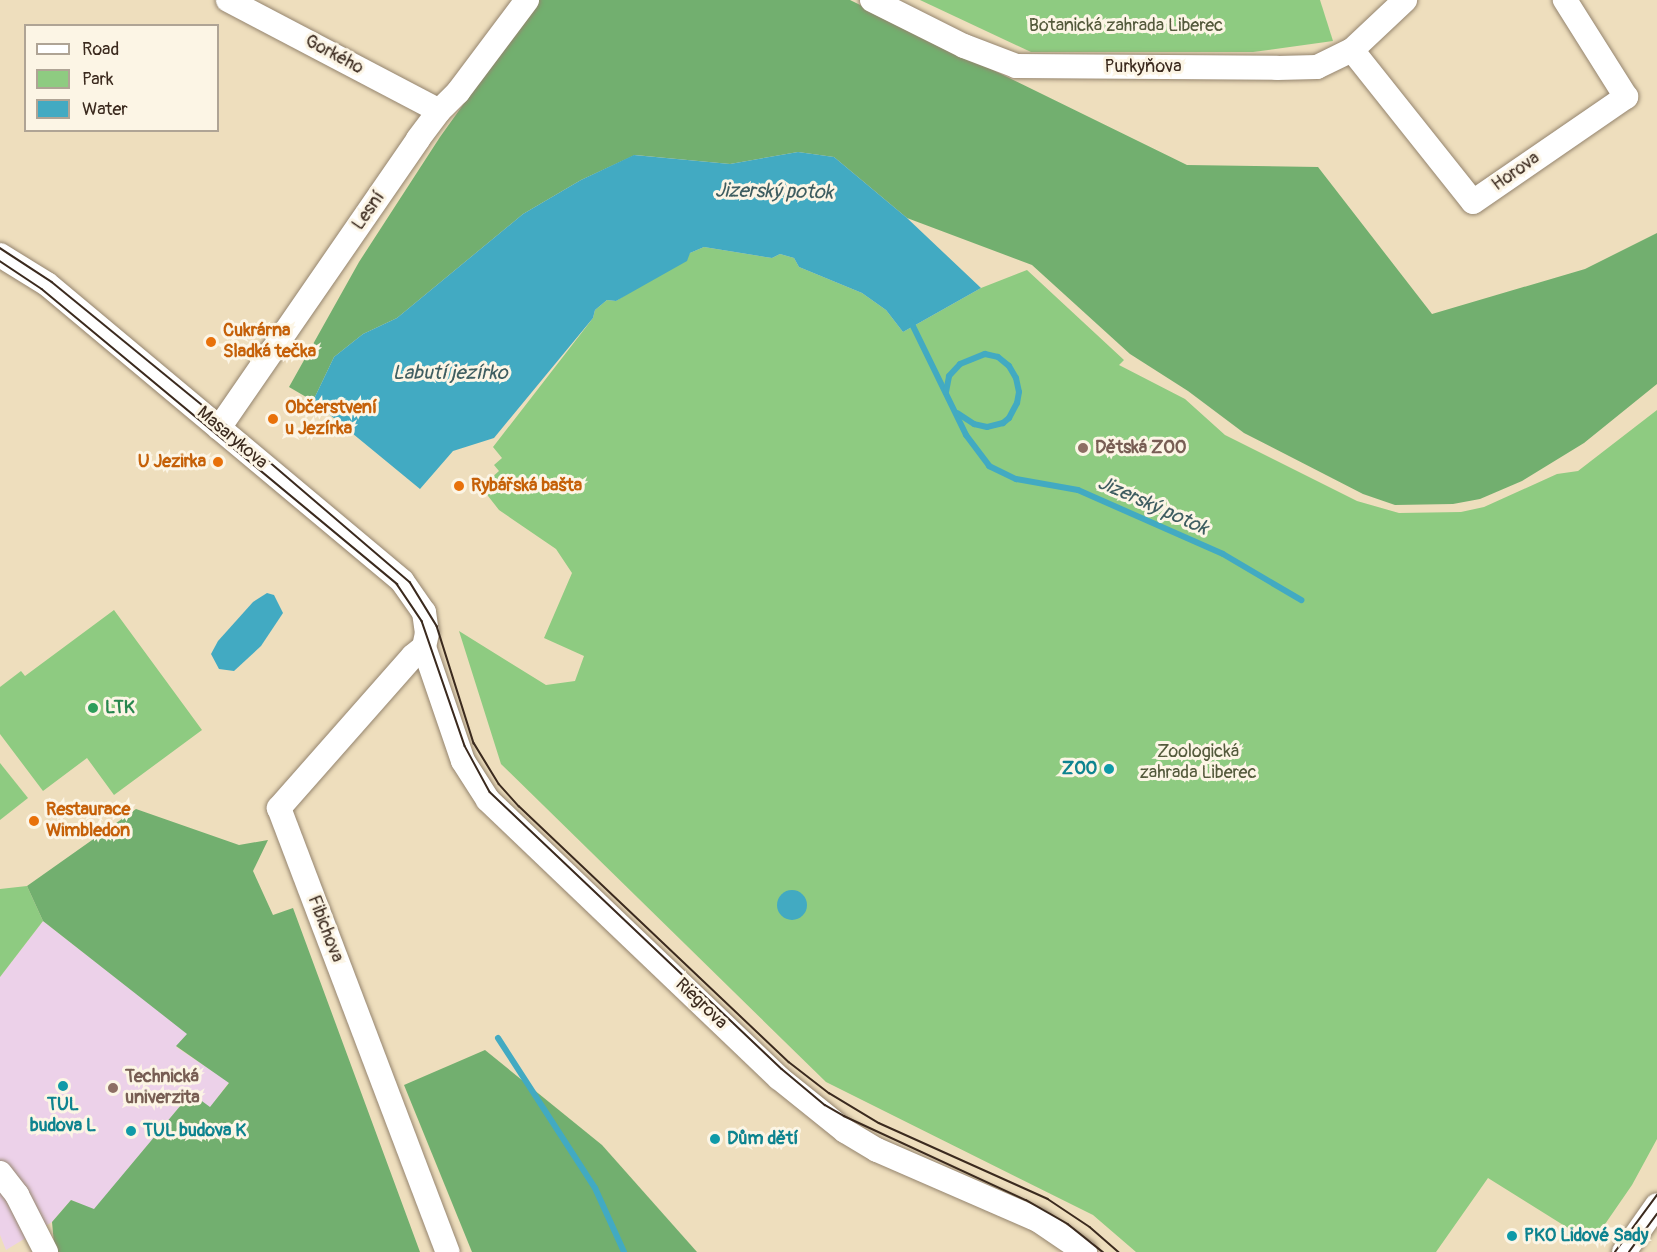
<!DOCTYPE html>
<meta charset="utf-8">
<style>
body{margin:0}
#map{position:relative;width:1657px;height:1252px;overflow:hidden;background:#eedebd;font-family:Pangolin,sans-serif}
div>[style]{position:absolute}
.built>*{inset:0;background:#ecd1e9}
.green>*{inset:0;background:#8ecb81}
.forest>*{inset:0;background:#72af6f}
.water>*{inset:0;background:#42aac2}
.round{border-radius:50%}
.stream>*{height:6px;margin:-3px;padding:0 3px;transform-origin:3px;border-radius:3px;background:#42aac2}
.roads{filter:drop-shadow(0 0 2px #94846e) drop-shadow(0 0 2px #94846e)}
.minor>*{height:24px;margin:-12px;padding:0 12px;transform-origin:12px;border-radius:12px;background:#fff}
.tram>*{height:1.5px;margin:-0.75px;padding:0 0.75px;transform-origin:0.75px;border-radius:0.75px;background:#3b2a1e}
.dots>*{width:16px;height:16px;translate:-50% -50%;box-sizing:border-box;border:3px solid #fcf5e5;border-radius:50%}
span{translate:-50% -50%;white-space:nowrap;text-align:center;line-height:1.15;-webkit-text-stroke:6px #fcf5e5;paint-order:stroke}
.park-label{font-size:18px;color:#545a3c}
.street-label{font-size:18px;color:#3b2a1e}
.food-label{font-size:18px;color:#c56008;font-weight:700}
.left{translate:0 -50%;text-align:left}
.right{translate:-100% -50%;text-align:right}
.education-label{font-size:18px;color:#785e54;font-weight:700}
.leisure-label{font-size:18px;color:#27864d;font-weight:700}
.culture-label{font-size:18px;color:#0d838f;font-weight:700}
.water-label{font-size:20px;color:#3e5d60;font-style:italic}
.legend{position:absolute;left:24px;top:24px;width:195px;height:108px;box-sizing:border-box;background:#fcf5e5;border:2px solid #afa495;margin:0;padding:8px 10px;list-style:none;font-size:18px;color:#3b2a1e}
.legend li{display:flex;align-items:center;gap:12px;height:30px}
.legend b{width:30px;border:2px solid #afa495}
</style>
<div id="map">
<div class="built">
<i style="clip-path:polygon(43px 921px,188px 1034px,176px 1047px,229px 1082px,210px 1108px,191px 1093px,94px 1210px,71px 1200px,52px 1222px,6px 1250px,0 1235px,0 977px)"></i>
</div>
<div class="green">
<i style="clip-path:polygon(920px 0,1320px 0,1333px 41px,1253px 52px,1031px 52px)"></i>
<i style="clip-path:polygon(704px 247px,772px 258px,780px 254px,794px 258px,799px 267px,862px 293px,886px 310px,903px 332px,981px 288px,1027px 270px,1124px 360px,1119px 365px,1185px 399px,1225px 435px,1357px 501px,1399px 513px,1461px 512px,1484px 507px,1557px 474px,1578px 471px,1657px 410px,1657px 1139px,1632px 1185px,1592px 1243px,1488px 1178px,1436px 1252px,1136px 1252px,1093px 1215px,826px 1082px,501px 764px,459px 631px,546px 685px,575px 681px,584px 656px,544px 638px,572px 573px,556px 549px,499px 510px,481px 487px,499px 471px,494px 465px,502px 458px,493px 447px,593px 318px,595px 310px,607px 300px,616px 301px,690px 253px)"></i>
<i style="clip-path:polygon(114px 610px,202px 730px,114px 795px,87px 758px,43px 791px,0 734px,0 687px,21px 671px,25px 676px)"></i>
<i style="clip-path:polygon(0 763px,28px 798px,0 820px)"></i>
<i style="clip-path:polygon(27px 886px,43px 921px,0 977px,0 889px)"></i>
</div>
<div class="forest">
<i style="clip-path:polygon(538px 0,850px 0,1187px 165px,1318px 167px,1432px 314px,1585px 269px,1657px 233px,1657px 384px,1584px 443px,1522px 481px,1480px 499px,1453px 504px,1395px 505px,1363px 494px,1244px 433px,1188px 391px,1130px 354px,1032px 265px,907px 218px,834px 157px,798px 152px,730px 164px,635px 155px,581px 180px,523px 214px,397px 318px,363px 334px,334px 357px,313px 401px,289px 387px,359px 262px,440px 137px)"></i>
<i style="clip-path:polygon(136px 809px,239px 845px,268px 840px,253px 871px,273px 915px,293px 908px,420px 1252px,58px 1252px,54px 1244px,52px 1222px,71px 1200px,94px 1209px,191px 1093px,210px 1107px,229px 1083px,176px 1046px,187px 1034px,43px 921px,27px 886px)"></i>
<i style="clip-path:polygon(485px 1050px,602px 1145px,697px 1252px,472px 1252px,404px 1085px)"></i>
</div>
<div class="water">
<i style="clip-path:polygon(798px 152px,834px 157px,907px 218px,981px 288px,903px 332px,886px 310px,862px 293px,799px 267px,794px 258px,780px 254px,772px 258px,704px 247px,690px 253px,687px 261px,616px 301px,607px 300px,595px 310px,593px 318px,494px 438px,453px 451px,420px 489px,313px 401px,334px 357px,363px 334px,397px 318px,523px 214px,581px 180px,634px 155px,730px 164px)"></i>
<i style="clip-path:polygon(267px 593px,274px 595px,283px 613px,261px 646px,234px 671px,219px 669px,211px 654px,218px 641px,253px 602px)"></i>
<i class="round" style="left:777px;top:890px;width:30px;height:30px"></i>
</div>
<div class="stream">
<i style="left:911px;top:322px;width:126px;rotate:64deg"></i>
<i style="left:966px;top:435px;width:39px;rotate:53deg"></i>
<i style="left:989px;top:466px;width:30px;rotate:26deg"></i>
<i style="left:1016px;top:479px;width:63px;rotate:10.1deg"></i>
<i style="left:1078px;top:490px;width:158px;rotate:23.8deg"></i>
<i style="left:1223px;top:554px;width:91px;rotate:30.5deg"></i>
<i style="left:946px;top:392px;width:16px;rotate:-79deg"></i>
<i style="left:949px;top:376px;width:16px;rotate:-47deg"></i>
<i style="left:960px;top:364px;width:27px;rotate:-22deg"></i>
<i style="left:985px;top:354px;width:13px;rotate:13deg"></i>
<i style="left:998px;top:357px;width:14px;rotate:39deg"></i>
<i style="left:1009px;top:366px;width:14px;rotate:60deg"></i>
<i style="left:1016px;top:378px;width:14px;rotate:78deg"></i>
<i style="left:1019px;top:392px;width:11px;rotate:100deg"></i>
<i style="left:1017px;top:403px;width:17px;rotate:118deg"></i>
<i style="left:1009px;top:418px;width:8px;rotate:140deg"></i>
<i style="left:1003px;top:423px;width:16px;rotate:166deg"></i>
<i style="left:987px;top:427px;width:13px;rotate:-167deg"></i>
<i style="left:974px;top:424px;width:20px;rotate:-147deg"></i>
<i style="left:498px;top:1038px;width:179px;rotate:57.1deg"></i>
<i style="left:595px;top:1188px;width:70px;rotate:65.6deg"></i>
</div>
<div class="roads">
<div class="minor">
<i style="left:228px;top:0;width:238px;rotate:27.7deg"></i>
<i style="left:872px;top:0;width:103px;rotate:26.6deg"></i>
<i style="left:964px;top:46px;width:56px;rotate:21deg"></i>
<i style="left:1016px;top:66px;width:261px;rotate:0.4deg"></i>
<i style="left:1277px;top:68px;width:40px;rotate:-1.4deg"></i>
<i style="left:1317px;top:67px;width:39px;rotate:-26deg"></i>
<i style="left:1352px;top:50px;width:73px;rotate:-43.3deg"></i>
<i style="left:1352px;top:50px;width:194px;rotate:51.5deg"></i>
<i style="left:1473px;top:202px;width:186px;rotate:-34.5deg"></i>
<i style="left:1626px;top:97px;width:115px;rotate:-122.2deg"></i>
<i style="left:0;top:255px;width:55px;rotate:31.7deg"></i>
<i style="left:47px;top:284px;width:463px;rotate:39.9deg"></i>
<i style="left:402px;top:581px;width:38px;rotate:55deg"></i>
<i style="left:424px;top:612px;width:21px;rotate:82deg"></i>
<i style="left:427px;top:633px;width:14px;rotate:102deg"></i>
<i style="left:219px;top:428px;width:351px;rotate:-55.4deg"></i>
<i style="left:418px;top:139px;width:35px;rotate:-53deg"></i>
<i style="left:439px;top:111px;width:27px;rotate:-45deg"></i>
<i style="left:458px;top:92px;width:115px;rotate:-53.1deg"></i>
<i style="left:424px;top:647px;width:120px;rotate:71.1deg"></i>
<i style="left:463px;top:761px;width:46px;rotate:57.3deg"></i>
<i style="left:488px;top:800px;width:402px;rotate:43.7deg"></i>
<i style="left:779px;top:1078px;width:85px;rotate:38.8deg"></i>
<i style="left:845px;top:1131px;width:37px;rotate:31deg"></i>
<i style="left:877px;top:1150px;width:176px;rotate:23.5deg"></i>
<i style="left:1038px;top:1220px;width:57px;rotate:34.2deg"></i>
<i style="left:424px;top:647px;width:14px;rotate:141deg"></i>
<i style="left:413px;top:656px;width:203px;rotate:131.4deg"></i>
<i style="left:279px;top:808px;width:475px;rotate:69.2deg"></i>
<i style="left:0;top:1173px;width:28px;rotate:52deg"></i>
<i style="left:17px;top:1195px;width:64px;rotate:63deg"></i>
<i style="left:1624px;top:1252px;width:57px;rotate:-54.9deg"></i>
</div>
</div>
<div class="tram">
<i style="left:0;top:248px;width:62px;rotate:33.2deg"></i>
<i style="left:52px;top:282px;width:221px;rotate:39.3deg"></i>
<i style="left:223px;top:422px;width:246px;rotate:40.6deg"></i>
<i style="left:410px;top:582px;width:52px;rotate:58.5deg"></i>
<i style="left:437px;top:626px;width:123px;rotate:72.5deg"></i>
<i style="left:474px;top:743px;width:48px;rotate:58.6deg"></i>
<i style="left:499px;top:784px;width:30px;rotate:48deg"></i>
<i style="left:519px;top:806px;width:372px;rotate:43.5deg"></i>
<i style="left:789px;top:1062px;width:51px;rotate:37.8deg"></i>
<i style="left:829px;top:1093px;width:58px;rotate:31deg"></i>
<i style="left:879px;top:1123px;width:185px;rotate:24.2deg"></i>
<i style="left:1048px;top:1199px;width:50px;rotate:33.7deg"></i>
<i style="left:1090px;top:1227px;width:38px;rotate:41deg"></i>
<i style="left:0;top:261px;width:50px;rotate:33.7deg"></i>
<i style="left:42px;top:289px;width:462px;rotate:39.7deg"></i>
<i style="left:397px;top:584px;width:45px;rotate:56deg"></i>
<i style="left:422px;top:621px;width:132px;rotate:71deg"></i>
<i style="left:465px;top:746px;width:52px;rotate:61.5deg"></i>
<i style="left:490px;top:792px;width:402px;rotate:43.5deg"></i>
<i style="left:782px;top:1069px;width:56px;rotate:39.9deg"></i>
<i style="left:825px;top:1105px;width:22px;rotate:30deg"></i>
<i style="left:844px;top:1116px;width:200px;rotate:24.8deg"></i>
<i style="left:1026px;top:1200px;width:48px;rotate:29.7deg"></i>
<i style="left:1068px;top:1224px;width:45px;rotate:38.7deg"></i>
<i style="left:1615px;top:1252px;width:71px;rotate:-53.6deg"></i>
<i style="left:1629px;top:1252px;width:47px;rotate:-53.6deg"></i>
</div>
<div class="dots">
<i style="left:211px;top:342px;background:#e8710a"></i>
<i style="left:273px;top:419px;background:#e8710a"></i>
<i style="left:1083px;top:448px;background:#8d6e63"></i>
<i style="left:218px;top:462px;background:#e8710a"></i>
<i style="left:459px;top:486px;background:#e8710a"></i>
<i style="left:93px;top:708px;background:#2e9e5b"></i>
<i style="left:1109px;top:769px;background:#0f9aa8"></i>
<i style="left:34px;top:821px;background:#e8710a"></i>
<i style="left:63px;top:1086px;background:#0f9aa8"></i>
<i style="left:113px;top:1088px;background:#8d6e63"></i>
<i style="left:131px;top:1131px;background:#0f9aa8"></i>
<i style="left:715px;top:1139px;background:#0f9aa8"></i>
<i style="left:1512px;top:1236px;background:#0f9aa8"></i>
</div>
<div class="park-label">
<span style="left:1126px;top:26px">Botanická zahrada Liberec</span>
<span style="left:1198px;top:763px">Zoologická<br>zahrada Liberec</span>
</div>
<div class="street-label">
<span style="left:334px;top:55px;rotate:28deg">Gorkého</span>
<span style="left:1143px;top:67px">Purkyňova</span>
<span style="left:1516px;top:172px;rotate:-35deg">Horova</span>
<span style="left:369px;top:211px;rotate:-55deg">Lesní</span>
<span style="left:232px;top:438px;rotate:40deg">Masarykova</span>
<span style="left:325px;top:929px;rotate:69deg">Fibichova</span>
<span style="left:701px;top:1004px;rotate:44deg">Riegrova</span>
</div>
<div class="food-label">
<span class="left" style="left:223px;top:342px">Cukrárna<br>Sladká tečka</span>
<span class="left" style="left:285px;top:419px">Občerstvení<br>u Jezírka</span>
<span class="right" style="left:206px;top:462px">U Jezirka</span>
<span class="left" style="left:471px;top:486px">Rybářská bašta</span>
<span class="left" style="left:46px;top:821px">Restaurace<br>Wimbledon</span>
</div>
<div class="education-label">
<span class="left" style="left:1095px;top:448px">Dětská ZOO</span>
<span class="left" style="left:125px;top:1088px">Technická<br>univerzita</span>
</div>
<div class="leisure-label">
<span class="left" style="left:105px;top:708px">LTK</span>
</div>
<div class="culture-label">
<span class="right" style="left:1097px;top:769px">ZOO</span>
<span style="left:63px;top:1116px">TUL<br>budova L</span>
<span class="left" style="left:143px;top:1131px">TUL budova K</span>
<span class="left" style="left:727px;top:1139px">Dům dětí</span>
<span class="left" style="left:1524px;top:1236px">PKO Lidové Sady</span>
</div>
<div class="water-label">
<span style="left:774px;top:191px;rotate:1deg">Jizerský potok</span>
<span style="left:450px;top:372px">Labutí jezírko</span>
<span style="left:1153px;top:505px;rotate:24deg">Jizerský potok</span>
</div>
<ul class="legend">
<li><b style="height:8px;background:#fff"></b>Road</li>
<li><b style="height:16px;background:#8ecb81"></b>Park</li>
<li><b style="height:16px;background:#42aac2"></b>Water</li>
</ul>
</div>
